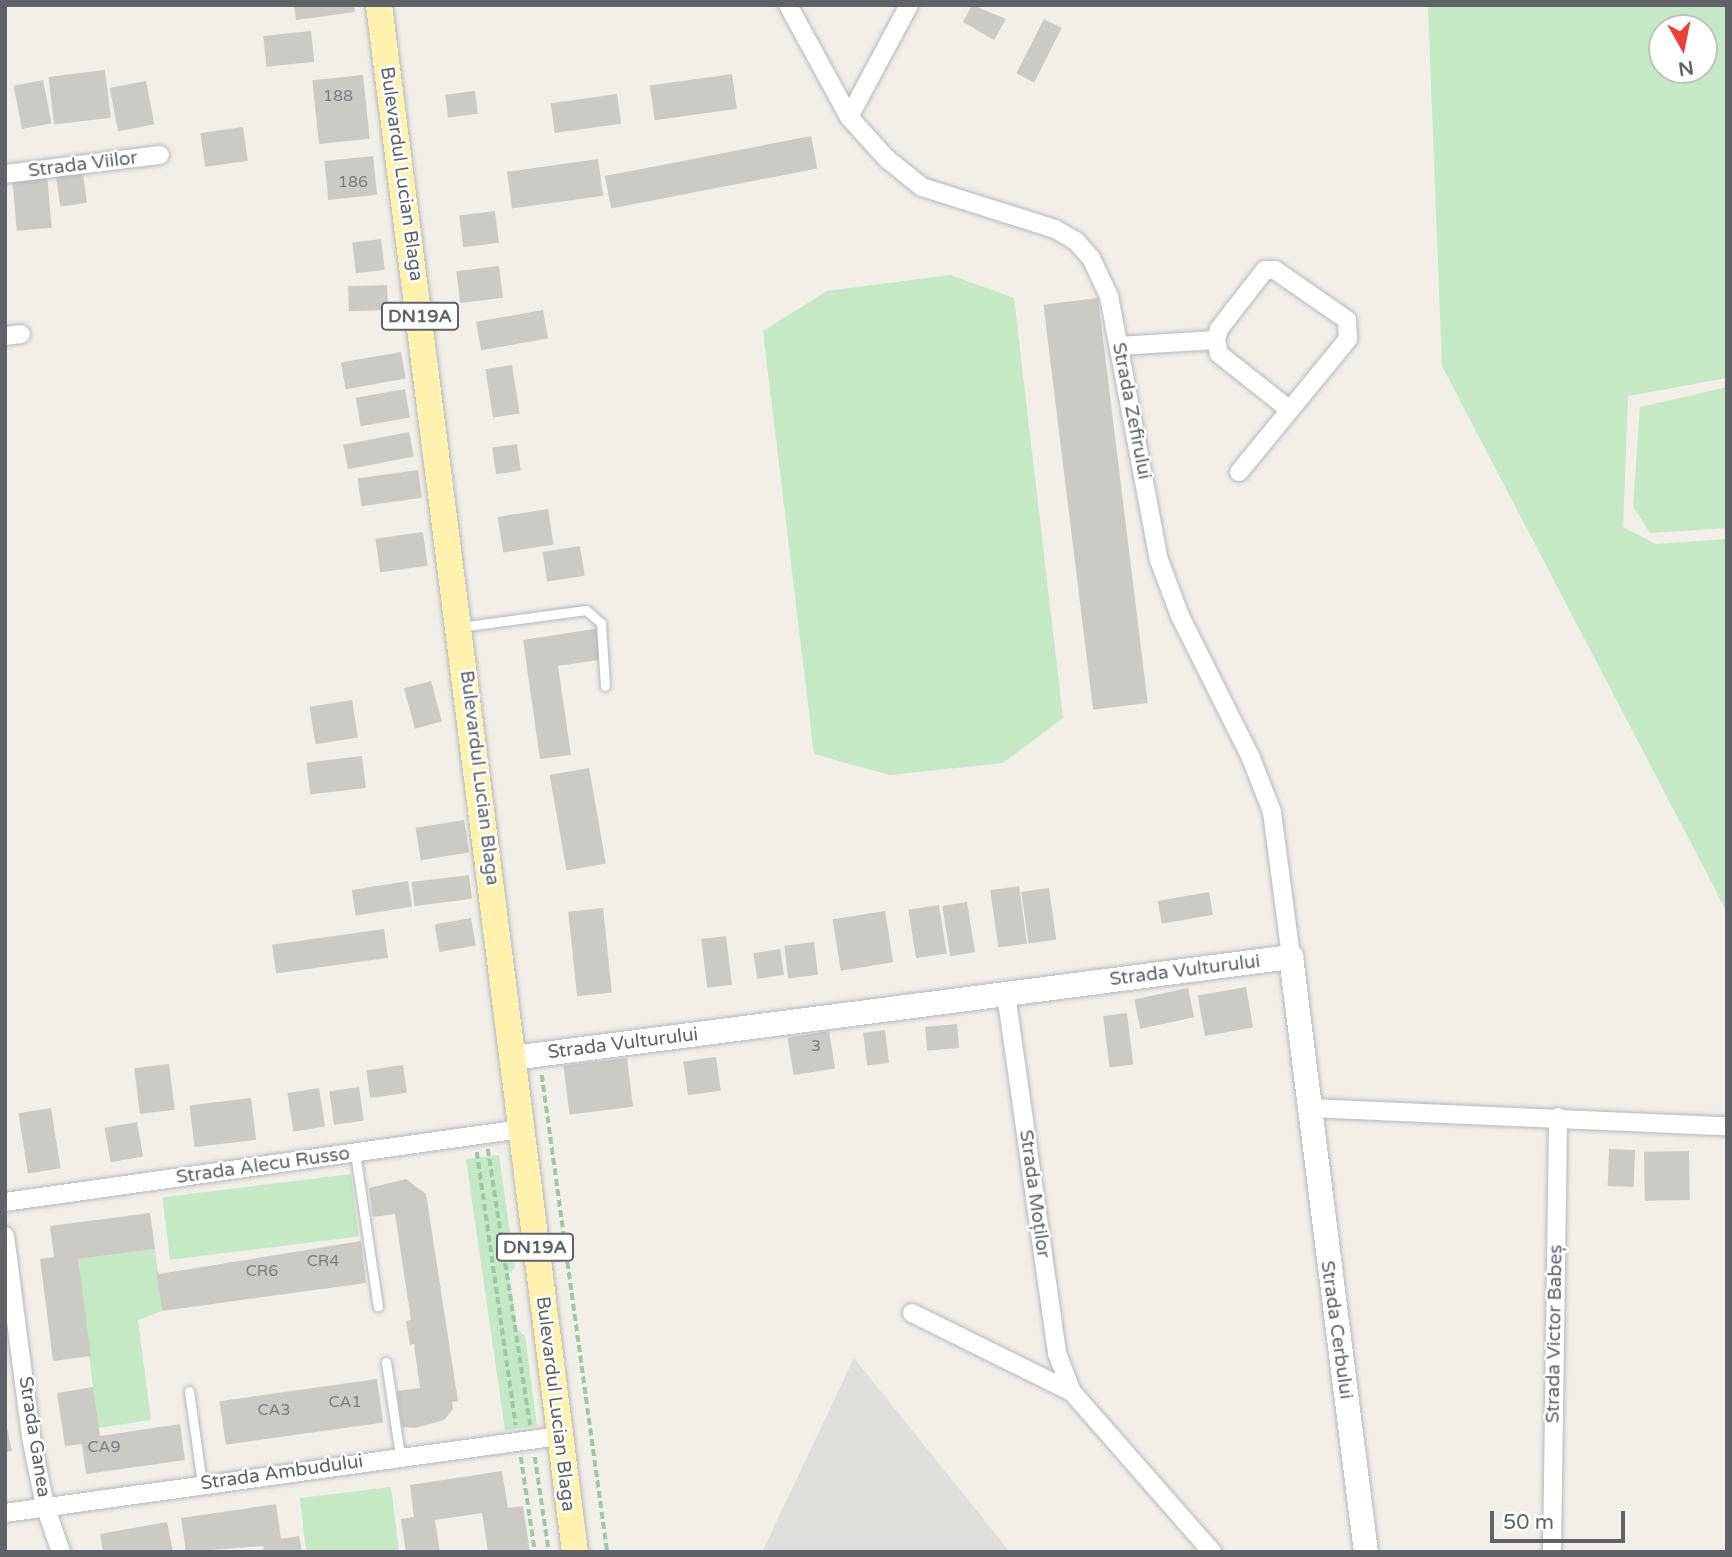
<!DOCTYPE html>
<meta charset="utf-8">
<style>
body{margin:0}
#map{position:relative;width:1732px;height:1557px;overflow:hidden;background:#f1efe8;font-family:"Varela Round",sans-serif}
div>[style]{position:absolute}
.industrial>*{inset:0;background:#e0deda}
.green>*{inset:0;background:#c5e8c5;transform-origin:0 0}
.building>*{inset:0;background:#cccac5;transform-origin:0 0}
.path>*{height:3.5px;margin-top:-1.75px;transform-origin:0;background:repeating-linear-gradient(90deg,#9cc7a9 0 7px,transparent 0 10.5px)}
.roads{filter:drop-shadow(0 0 2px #b5b8bc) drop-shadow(0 0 2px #b5b8bc)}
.lane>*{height:9px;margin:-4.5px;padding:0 4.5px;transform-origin:4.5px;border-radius:4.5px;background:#fff}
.street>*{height:18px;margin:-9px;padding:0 9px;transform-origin:9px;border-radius:9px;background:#fff}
.secondary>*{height:24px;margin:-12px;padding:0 12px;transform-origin:12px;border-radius:12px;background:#fff}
.primary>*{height:26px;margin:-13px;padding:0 13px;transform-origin:13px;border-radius:13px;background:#fff2af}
span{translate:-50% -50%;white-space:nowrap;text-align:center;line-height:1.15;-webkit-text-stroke:5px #fff;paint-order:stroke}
.number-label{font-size:16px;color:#7a7d7f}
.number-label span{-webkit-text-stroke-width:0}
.shield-label span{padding:2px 5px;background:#fff;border:2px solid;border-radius:5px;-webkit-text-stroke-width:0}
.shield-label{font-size:18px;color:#5f6368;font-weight:700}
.street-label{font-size:19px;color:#5f6368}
.frame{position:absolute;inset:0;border:7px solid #5f6368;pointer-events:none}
.north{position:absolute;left:1648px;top:14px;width:70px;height:70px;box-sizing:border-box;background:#fff;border:2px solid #bfc1c3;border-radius:50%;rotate:171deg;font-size:19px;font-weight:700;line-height:28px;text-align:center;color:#5f6368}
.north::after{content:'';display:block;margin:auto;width:24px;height:32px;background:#ea4335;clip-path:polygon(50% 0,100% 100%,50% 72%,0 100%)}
.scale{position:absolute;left:1490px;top:1511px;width:135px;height:32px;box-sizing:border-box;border:4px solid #5f6368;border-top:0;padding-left:9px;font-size:21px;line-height:24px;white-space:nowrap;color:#5f6368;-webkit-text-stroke:5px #fff;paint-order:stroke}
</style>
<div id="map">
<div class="industrial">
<i style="clip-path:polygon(854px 1358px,1010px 1552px,762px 1552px)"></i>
</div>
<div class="green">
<i style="clip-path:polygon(evenodd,1428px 5px,1727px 5px,1727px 378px,1628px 396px,1623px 527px,1656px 544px,1727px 539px,1727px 912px,1442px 366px,1428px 5px,1704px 28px,1704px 70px,1662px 70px,1662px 28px,1704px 28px)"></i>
<i style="clip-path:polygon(950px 275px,1014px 298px,1063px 718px,1003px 763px,890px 775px,814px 754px,763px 331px,827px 291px)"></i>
<i style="clip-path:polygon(1727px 387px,1727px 528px,1650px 533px,1633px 506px,1640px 407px)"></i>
<i style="clip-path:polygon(499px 1155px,515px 1268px,509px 1274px,517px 1330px,525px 1336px,537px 1426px,505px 1430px,466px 1159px)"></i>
<i style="left:351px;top:1174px;width:63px;height:190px;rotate:83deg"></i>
<i style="clip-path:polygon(155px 1249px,162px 1311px,138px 1320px,151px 1420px,98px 1428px,78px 1259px)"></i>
<i style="clip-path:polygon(391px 1487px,399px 1552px,306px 1552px,300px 1498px)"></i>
</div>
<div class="building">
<i style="clip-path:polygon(294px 5px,354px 5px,355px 12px,296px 20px)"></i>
<i style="clip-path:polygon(972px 5px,1006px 19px,994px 40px,963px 22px)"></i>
<i style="left:1044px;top:19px;width:20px;height:61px;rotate:27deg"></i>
<i style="left:311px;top:31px;width:31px;height:48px;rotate:84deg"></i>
<i style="left:105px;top:70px;width:48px;height:57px;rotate:83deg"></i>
<i style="left:732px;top:74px;width:35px;height:83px;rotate:82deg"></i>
<i style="left:363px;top:75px;width:64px;height:51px;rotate:84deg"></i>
<i style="left:43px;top:80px;width:44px;height:30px;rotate:79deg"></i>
<i style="left:146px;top:81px;width:44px;height:37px;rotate:79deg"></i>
<i style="left:475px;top:91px;width:23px;height:30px;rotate:83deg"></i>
<i style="left:617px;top:94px;width:30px;height:67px;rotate:82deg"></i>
<i style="left:243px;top:127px;width:34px;height:43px;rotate:82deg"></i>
<i style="left:811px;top:136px;width:33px;height:210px;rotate:79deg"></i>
<i style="left:373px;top:156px;width:39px;height:49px;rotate:84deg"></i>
<i style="left:598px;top:159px;width:37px;height:92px;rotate:82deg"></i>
<i style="left:82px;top:167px;width:36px;height:27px;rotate:82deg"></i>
<i style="left:47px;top:174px;width:54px;height:35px;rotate:85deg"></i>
<i style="left:495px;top:211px;width:32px;height:36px;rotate:83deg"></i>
<i style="left:381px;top:239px;width:31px;height:29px;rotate:83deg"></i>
<i style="left:499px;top:266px;width:32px;height:43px;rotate:83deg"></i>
<i style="left:387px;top:285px;width:25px;height:39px;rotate:88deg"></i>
<i style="left:1098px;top:298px;width:408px;height:55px;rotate:83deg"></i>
<i style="left:543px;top:310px;width:29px;height:68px;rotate:80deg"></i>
<i style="left:401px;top:352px;width:27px;height:61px;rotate:80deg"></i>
<i style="left:512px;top:365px;width:49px;height:27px;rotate:81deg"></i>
<i style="left:405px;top:389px;width:29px;height:50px;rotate:80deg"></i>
<i style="left:409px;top:432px;width:25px;height:67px;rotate:79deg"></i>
<i style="left:517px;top:444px;width:27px;height:25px;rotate:82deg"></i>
<i style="left:418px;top:470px;width:28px;height:61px;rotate:82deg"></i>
<i style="left:548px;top:509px;width:36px;height:51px;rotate:81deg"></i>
<i style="left:423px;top:532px;width:34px;height:48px;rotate:82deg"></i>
<i style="left:580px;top:546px;width:30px;height:38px;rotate:81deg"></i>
<i style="clip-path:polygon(600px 628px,606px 659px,558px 666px,571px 755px,540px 759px,523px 640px)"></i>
<i style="left:431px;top:681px;width:42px;height:28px;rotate:75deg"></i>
<i style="left:352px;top:700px;width:38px;height:43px;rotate:81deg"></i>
<i style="left:362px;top:756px;width:32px;height:56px;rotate:83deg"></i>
<i style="left:589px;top:768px;width:97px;height:40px;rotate:80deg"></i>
<i style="left:464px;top:820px;width:33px;height:49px;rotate:81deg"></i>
<i style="left:469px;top:875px;width:24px;height:58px;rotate:83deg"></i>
<i style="left:408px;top:881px;width:26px;height:57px;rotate:81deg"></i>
<i style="left:1019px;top:886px;width:58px;height:29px;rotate:82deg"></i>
<i style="left:1049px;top:888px;width:52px;height:28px;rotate:82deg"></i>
<i style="left:1209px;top:892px;width:23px;height:52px;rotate:80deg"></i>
<i style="left:967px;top:902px;width:51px;height:25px;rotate:81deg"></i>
<i style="left:939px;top:905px;width:49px;height:31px;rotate:81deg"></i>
<i style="left:603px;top:908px;width:85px;height:35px;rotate:84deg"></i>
<i style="left:885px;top:911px;width:52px;height:53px;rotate:81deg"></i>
<i style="left:471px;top:918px;width:28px;height:37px;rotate:80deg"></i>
<i style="left:384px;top:929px;width:29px;height:113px;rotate:82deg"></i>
<i style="left:726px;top:936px;width:49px;height:25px;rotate:83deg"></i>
<i style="left:814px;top:942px;width:33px;height:30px;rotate:83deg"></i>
<i style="left:780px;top:949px;width:26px;height:27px;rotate:81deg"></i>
<i style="left:1246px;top:987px;width:41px;height:49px;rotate:80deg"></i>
<i style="left:1188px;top:988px;width:30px;height:55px;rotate:78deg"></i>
<i style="left:1127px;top:1013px;width:52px;height:24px;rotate:83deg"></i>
<i style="left:957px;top:1024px;width:24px;height:32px;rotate:85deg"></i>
<i style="left:885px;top:1030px;width:33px;height:22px;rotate:83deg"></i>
<i style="left:829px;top:1031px;width:38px;height:42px;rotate:81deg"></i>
<i style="left:716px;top:1057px;width:34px;height:33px;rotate:82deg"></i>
<i style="left:627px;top:1058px;width:49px;height:64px;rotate:83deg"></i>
<i style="left:169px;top:1064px;width:46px;height:35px;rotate:83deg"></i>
<i style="left:403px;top:1065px;width:28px;height:37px;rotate:82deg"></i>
<i style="left:359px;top:1087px;width:34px;height:30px;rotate:82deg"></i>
<i style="left:319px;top:1088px;width:39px;height:32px;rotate:81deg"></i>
<i style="left:251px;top:1098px;width:42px;height:62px;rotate:83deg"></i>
<i style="left:51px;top:1108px;width:61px;height:33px;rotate:81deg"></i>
<i style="left:137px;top:1122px;width:35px;height:33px;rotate:80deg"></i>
<i style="left:1609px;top:1149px;width:26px;height:37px;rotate:2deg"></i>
<i style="left:1689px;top:1151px;width:49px;height:45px;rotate:89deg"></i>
<i style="clip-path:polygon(406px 1179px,426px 1194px,458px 1401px,452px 1402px,453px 1409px,444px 1420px,415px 1428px,402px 1427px,397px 1391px,420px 1388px,414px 1344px,410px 1345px,406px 1321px,411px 1320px,395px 1214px,373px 1217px,369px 1188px)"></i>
<i style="clip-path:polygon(150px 1213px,155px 1249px,78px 1259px,91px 1356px,53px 1361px,40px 1259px,54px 1257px,50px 1226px)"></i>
<i style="clip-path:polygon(361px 1241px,366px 1283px,162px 1311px,156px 1269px,159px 1274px)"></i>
<i style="left:377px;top:1379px;width:44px;height:159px;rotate:82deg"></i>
<i style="clip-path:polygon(93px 1387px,100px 1436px,180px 1424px,185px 1460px,86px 1474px,82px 1444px,65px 1446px,57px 1393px)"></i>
<i style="clip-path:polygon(5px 1419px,12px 1451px,5px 1452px)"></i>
<i style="clip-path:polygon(502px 1471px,508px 1508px,523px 1506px,530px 1552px,488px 1552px,482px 1513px,435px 1520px,440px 1552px,406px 1552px,401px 1519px,414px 1517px,410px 1485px)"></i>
<i style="clip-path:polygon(276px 1504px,281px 1539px,299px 1536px,302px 1552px,264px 1552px,263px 1546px,186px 1552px,181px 1518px)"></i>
<i style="clip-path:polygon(167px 1522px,173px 1552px,103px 1552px,100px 1534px)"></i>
</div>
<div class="path">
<i style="left:542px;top:1075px;width:481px;rotate:82.2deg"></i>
<i style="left:488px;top:1149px;width:279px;rotate:81.3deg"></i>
<i style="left:477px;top:1152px;width:276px;rotate:81.9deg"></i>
<i style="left:521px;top:1457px;width:96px;rotate:81.6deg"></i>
<i style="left:535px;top:1457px;width:96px;rotate:81.6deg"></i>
</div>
<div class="roads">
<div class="lane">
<i style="left:460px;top:627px;width:127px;rotate:-7.7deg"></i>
<i style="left:586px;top:610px;width:20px;rotate:41deg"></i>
<i style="left:601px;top:623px;width:63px;rotate:86.4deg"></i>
<i style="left:355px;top:1153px;width:155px;rotate:81.5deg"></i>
<i style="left:386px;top:1362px;width:95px;rotate:81.5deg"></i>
<i style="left:189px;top:1391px;width:94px;rotate:82deg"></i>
</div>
<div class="street">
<i style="left:788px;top:5px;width:128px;rotate:61.4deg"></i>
<i style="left:849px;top:117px;width:57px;rotate:47.9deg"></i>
<i style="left:887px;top:159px;width:45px;rotate:38.7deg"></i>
<i style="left:922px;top:187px;width:139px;rotate:17.5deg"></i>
<i style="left:1055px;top:229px;width:24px;rotate:30deg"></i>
<i style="left:1076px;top:241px;width:23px;rotate:49deg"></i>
<i style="left:1091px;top:258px;width:42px;rotate:64.7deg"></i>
<i style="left:1109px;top:296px;width:269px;rotate:79.3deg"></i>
<i style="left:1159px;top:560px;width:60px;rotate:69.4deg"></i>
<i style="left:1180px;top:616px;width:159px;rotate:63.4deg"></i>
<i style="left:1251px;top:758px;width:58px;rotate:68.7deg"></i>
<i style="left:1272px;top:812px;width:146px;rotate:82.5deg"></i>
<i style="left:849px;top:117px;width:127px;rotate:-61.8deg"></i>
<i style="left:5px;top:174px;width:156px;rotate:-7deg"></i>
<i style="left:5px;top:336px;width:16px;rotate:-7deg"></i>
<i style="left:1216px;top:340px;width:14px;rotate:78deg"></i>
<i style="left:1219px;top:354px;width:90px;rotate:38.3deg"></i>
<i style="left:1119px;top:346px;width:97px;rotate:-3.5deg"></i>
<i style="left:1216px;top:340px;width:11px;rotate:-75deg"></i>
<i style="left:1219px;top:329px;width:75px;rotate:-52.1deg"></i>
<i style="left:1265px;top:270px;width:10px"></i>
<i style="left:1275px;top:270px;width:88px;rotate:34.8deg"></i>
<i style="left:1347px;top:320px;width:19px;rotate:87deg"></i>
<i style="left:1348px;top:339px;width:172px;rotate:129.3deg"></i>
<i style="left:1006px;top:994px;width:363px;rotate:81.9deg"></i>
<i style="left:1057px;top:1353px;width:42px;rotate:69deg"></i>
<i style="left:1072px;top:1392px;width:213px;rotate:48.8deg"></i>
<i style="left:1307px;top:1108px;width:420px;rotate:2.5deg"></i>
<i style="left:5px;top:1202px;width:521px;rotate:-8.05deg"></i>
<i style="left:5px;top:1236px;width:203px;rotate:82.6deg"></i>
<i style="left:31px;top:1437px;width:70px;rotate:78.5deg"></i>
<i style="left:45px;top:1506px;width:49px;rotate:70.8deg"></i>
<i style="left:912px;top:1313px;width:178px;rotate:26.3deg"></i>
<i style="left:5px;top:1513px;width:559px;rotate:-7.91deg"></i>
<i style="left:1552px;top:1552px;width:435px;rotate:-89.2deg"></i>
</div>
<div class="secondary">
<i style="left:513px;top:1058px;width:785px;rotate:-7.4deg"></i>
<i style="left:1291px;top:957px;width:600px;rotate:82.82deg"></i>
</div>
<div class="primary">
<i style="left:379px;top:5px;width:1559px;rotate:82.78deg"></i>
</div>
</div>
<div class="number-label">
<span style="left:338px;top:96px">188</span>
<span style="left:353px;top:182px">186</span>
<span style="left:816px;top:1046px">3</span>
<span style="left:323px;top:1261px">CR4</span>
<span style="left:262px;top:1271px">CR6</span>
<span style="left:345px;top:1402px">CA1</span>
<span style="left:274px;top:1410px">CA3</span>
<span style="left:104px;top:1447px">CA9</span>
</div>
<div class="shield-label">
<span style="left:420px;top:316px">DN19A</span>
<span style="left:535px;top:1247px">DN19A</span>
</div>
<div class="street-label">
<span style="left:83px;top:165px;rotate:-7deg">Strada Viilor</span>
<span style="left:401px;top:174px;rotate:82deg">Bulevardul Lucian Blaga</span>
<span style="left:1131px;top:411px;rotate:79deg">Strada Zefirului</span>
<span style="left:479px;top:778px;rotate:83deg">Bulevardul Lucian Blaga</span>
<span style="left:1185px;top:971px;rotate:-7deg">Strada Vulturului</span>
<span style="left:623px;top:1044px;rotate:-7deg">Strada Vulturului</span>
<span style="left:263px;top:1166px;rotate:-8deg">Strada Alecu Russo</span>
<span style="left:1034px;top:1194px;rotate:82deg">Strada Moților</span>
<span style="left:1336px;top:1330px;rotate:82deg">Strada Cerbului</span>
<span style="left:1555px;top:1334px;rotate:-89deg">Strada Victor Babeș</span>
<span style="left:555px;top:1404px;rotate:83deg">Bulevardul Lucian Blaga</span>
<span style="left:34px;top:1437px;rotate:81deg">Strada Ganea</span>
<span style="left:282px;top:1473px;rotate:-8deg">Strada Ambudului</span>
</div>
<div class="frame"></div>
<div class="north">N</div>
<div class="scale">50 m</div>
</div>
